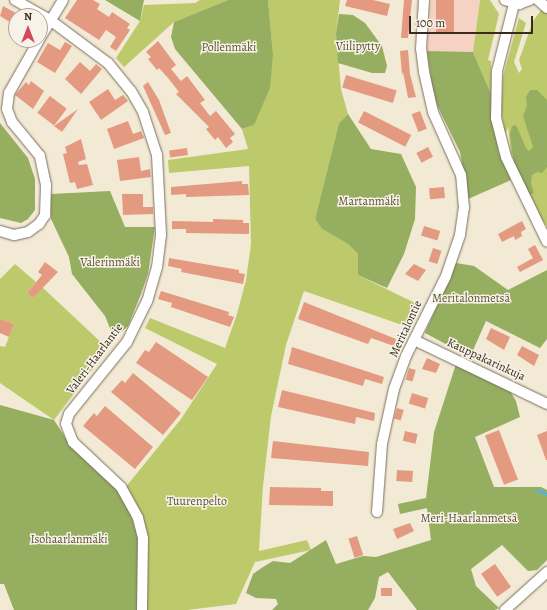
<!DOCTYPE html>
<meta charset="utf-8">
<style>
body{margin:0}
#map{position:relative;width:547px;height:610px;overflow:hidden;background:#f2ead5;font-family:Alegreya,serif}
div>[style]{position:absolute}
.built>*{inset:0;background:#f6d2c3}
.green>*{inset:0;background:#bcca6c}
.forest>*{inset:0;background:#95ae60}
.stream>*{height:2.5px;margin:-1.25px;padding:0 1.25px;transform-origin:1.25px;border-radius:1.25px;background:#55b6d4}
.building>*{inset:0;background:#e39a81;transform-origin:0 0}
.roads{filter:drop-shadow(0 0 1px #7b6d5e) drop-shadow(0 0 1px #7b6d5e)}
.minor>*{height:10px;margin:-5px;padding:0 5px;transform-origin:5px;border-radius:5px;background:#fff}
span{translate:-50% -50%;white-space:nowrap;text-align:center;line-height:1.15;-webkit-text-stroke:3px #f7f3e8;paint-order:stroke}
.park-label{font-size:12px;color:#5b5232}
.street-label{font-size:12px;color:#3b2a1e}
.north{position:absolute;left:8px;top:8px;width:40px;height:40px;box-sizing:border-box;background:#f7f3e8;border:1px solid #aca397;border-radius:50%;rotate:0deg;font-size:11px;font-weight:700;line-height:16px;text-align:center;color:#3b2a1e}
.north::after{content:'';display:block;margin:auto;width:14px;height:18px;background:#d1495b;clip-path:polygon(50% 0,100% 100%,50% 72%,0 100%)}
.scale{position:absolute;left:409px;top:16px;width:124px;height:18px;box-sizing:border-box;border:2px solid #3b2a1e;border-top:0;padding-left:5px;font-size:12px;line-height:14px;white-space:nowrap;color:#3b2a1e;-webkit-text-stroke:3px #f7f3e8;paint-order:stroke}
</style>
<div id="map">
<div class="built">
<i style="clip-path:polygon(431px 0,480px 0,473px 52px,427px 51px)"></i>
</div>
<div class="green">
<i style="clip-path:polygon(200px 0,228px 0,174px 22px,124px 67px,116px 58px,140px 21px,144px 5px,195px 3px)"></i>
<i style="clip-path:polygon(268px 0,340px 0,336px 33px,341px 89px,348px 114px,339px 123px,315px 219px,322px 229px,348px 244px,358px 254px,358px 275px,419px 305px,408px 327px,304px 291px,286px 345px,271px 416px,263px 486px,259px 551px,307px 540px,311px 550px,255px 562px,236px 604px,187px 610px,138px 610px,120px 494px,181px 419px,217px 364px,145px 328px,150px 318px,225px 348px,237px 314px,246px 280px,251px 244px,249px 166px,169px 173px,168px 160px,248px 149px,242px 129px,254px 125px,273px 54px)"></i>
<i style="clip-path:polygon(480px 0,490px 0,499px 14px,488px 60px,491px 61px,491px 94px,473px 52px)"></i>
<i style="clip-path:polygon(542px 9px,547px 13px,547px 226px,538px 214px,511px 153px,508px 127px,505px 135px,501px 109px,503px 76px,519px 18px,526px 23px,514px 62px,519px 73px,522px 69px,519px 60px,533px 21px)"></i>
<i style="clip-path:polygon(15px 264px,36px 282px,27px 293px,33px 298px,42px 287px,105px 346px,102px 356px,54px 420px,0 383px,0 346px,5px 347px,14px 324px,0 319px,0 279px)"></i>
</div>
<div class="forest">
<i style="clip-path:polygon(105px 0,144px 0,140px 21px)"></i>
<i style="clip-path:polygon(228px 0,268px 0,273px 54px,270px 88px,254px 125px,242px 129px,175px 49px,171px 37px,174px 22px)"></i>
<i style="clip-path:polygon(339px 14px,353px 15px,365px 23px,382px 46px,387px 66px,385px 73px,372px 73px,338px 63px,336px 33px)"></i>
<i style="clip-path:polygon(427px 51px,473px 52px,491px 94px,494px 128px,499px 153px,511px 180px,468px 199px,460px 152px,434px 99px)"></i>
<i style="clip-path:polygon(530px 90px,537px 90px,547px 100px,547px 167px,542px 173px,537px 172px,532px 175px,531px 183px,534px 193px,529px 195px,514px 163px,510px 135px,512px 126px,516px 125px,526px 148px,529px 151px,533px 147px,523px 116px,527px 106px,526px 97px)"></i>
<i style="clip-path:polygon(348px 114px,371px 149px,401px 154px,416px 187px,415px 219px,404px 254px,387px 288px,358px 275px,358px 254px,348px 244px,322px 229px,315px 219px,339px 123px)"></i>
<i style="clip-path:polygon(0 123px,28px 158px,35px 179px,35px 210px,28px 219px,21px 223px,0 218px)"></i>
<i style="clip-path:polygon(110px 191px,125px 227px,155px 227px,148px 274px,141px 294px,128px 326px,114px 338px,105px 316px,72px 274px,69px 257px,51px 219px,51px 194px)"></i>
<i style="clip-path:polygon(456px 263px,474px 266px,508px 290px,547px 270px,547px 339px,540px 348px,486px 321px,470px 357px,425px 333px)"></i>
<i style="clip-path:polygon(456px 364px,510px 391px,516px 401px,520px 417px,475px 437px,494px 487px,541px 487px,547px 490px,547px 560px,537px 570px,528px 571px,502px 545px,471px 569px,476px 586px,499px 608px,495px 610px,417px 610px,388px 572px,379px 577px,375px 598px,368px 610px,272px 610px,278px 604px,276px 599px,256px 598px,246px 593px,253px 574px,263px 567px,273px 561px,290px 563px,326px 540px,336px 564px,363px 556px,376px 557px,431px 540px,427px 508px,400px 514px,398px 504px,426px 498px,434px 432px)"></i>
<i style="clip-path:polygon(0 405px,54px 420px,70px 445px,112px 484px,126px 501px,139px 542px,138px 610px,14px 610px,4px 584px,0 584px)"></i>
</div>
<div class="stream">
<i style="left:537px;top:490px;width:11px;rotate:22deg"></i>
</div>
<div class="building">
<i style="clip-path:polygon(77px 0,93px 0,100px 4px,97px 9px,109px 17px,112px 12px,130px 24px,127px 28px,130px 30px,116px 51px,110px 47px,116px 37px,106px 30px,99px 40px,65px 18px)"></i>
<i style="clip-path:polygon(347px 0,373px 0,390px 4px,387px 16px,345px 6px)"></i>
<i style="clip-path:polygon(404px 0,412px 0,408px 38px,401px 38px)"></i>
<i style="left:436px;top:0;width:18px;height:32px"></i>
<i style="clip-path:polygon(3px 6px,16px 13px,16px 26px,0 16px)"></i>
<i style="clip-path:polygon(158px 41px,176px 65px,171px 69px,181px 81px,187px 76px,205px 100px,200px 103px,210px 116px,216px 111px,235px 134px,230px 138px,233px 142px,226px 148px,218px 137px,215px 140px,206px 129px,209px 127px,176px 94px,179px 92px,168px 78px,159px 68px,157px 70px,148px 59px,151px 57px,146px 52px)"></i>
<i style="clip-path:polygon(65px 42px,72px 46px,55px 73px,37px 62px,48px 43px,60px 50px)"></i>
<i style="clip-path:polygon(408px 50px,410px 74px,416px 97px,408px 98px,403px 72px,402px 75px,400px 51px)"></i>
<i style="clip-path:polygon(80px 62px,90px 71px,96px 64px,102px 69px,81px 94px,65px 79px)"></i>
<i style="left:346px;top:75px;width:53px;height:13px;rotate:17deg"></i>
<i style="clip-path:polygon(31px 81px,44px 91px,33px 109px,15px 95px,26px 82px,29px 85px)"></i>
<i style="clip-path:polygon(148px 82px,159px 100px,171px 133px,165px 135px,143px 86px)"></i>
<i style="clip-path:polygon(108px 89px,115px 100px,123px 95px,128px 101px,101px 120px,89px 102px)"></i>
<i style="left:50px;top:96px;width:21px;height:21px;rotate:37deg"></i>
<i style="clip-path:polygon(78px 109px,62px 132px,54px 126px)"></i>
<i style="left:364px;top:111px;width:53px;height:13px;rotate:27deg"></i>
<i style="left:420px;top:111px;width:19px;height:9px;rotate:69deg"></i>
<i style="clip-path:polygon(128px 121px,133px 134px,141px 131px,144px 138px,114px 149px,107px 129px)"></i>
<i style="clip-path:polygon(81px 139px,86px 159px,78px 162px,79px 165px,87px 164px,93px 185px,77px 189px,75px 182px,70px 183px,63px 154px,67px 153px,65px 147px)"></i>
<i style="left:428px;top:147px;width:11px;height:13px;rotate:63deg"></i>
<i style="left:187px;top:148px;width:7px;height:18px;rotate:82deg"></i>
<i style="clip-path:polygon(139px 157px,141px 171px,150px 169px,151px 177px,120px 181px,117px 160px)"></i>
<i style="clip-path:polygon(242px 181px,242px 184px,248px 184px,249px 195px,186px 197px,186px 194px,171px 195px,171px 187px)"></i>
<i style="left:444px;top:187px;width:11px;height:15px;rotate:85deg"></i>
<i style="clip-path:polygon(122px 194px,143px 194px,143px 207px,153px 207px,153px 214px,123px 215px)"></i>
<i style="clip-path:polygon(213px 219px,243px 220px,243px 223px,249px 223px,249px 234px,186px 233px,186px 229px,172px 229px,172px 221px,213px 222px)"></i>
<i style="clip-path:polygon(522px 221px,526px 229px,521px 232px,522px 236px,515px 240px,514px 236px,502px 242px,498px 234px)"></i>
<i style="left:424px;top:226px;width:17px;height:10px;rotate:17deg"></i>
<i style="clip-path:polygon(535px 245px,543px 260px,520px 272px,517px 267px,533px 258px,528px 249px)"></i>
<i style="left:433px;top:248px;width:9px;height:14px;rotate:18deg"></i>
<i style="clip-path:polygon(169px 258px,239px 270px,239px 273px,245px 274px,243px 284px,181px 272px,182px 269px,168px 266px)"></i>
<i style="clip-path:polygon(45px 262px,58px 272px,33px 298px,27px 293px,42px 275px,38px 272px)"></i>
<i style="clip-path:polygon(414px 264px,426px 270px,418px 281px,405px 274px)"></i>
<i style="clip-path:polygon(161px 291px,229px 312px,228px 315px,234px 317px,230px 327px,171px 307px,172px 303px,158px 299px)"></i>
<i style="clip-path:polygon(304px 302px,396px 339px,394px 346px,371px 338px,368px 344px,298px 319px)"></i>
<i style="clip-path:polygon(0 319px,14px 324px,9px 337px,0 333px)"></i>
<i style="clip-path:polygon(491px 328px,510px 337px,504px 350px,486px 339px)"></i>
<i style="clip-path:polygon(156px 342px,208px 377px,192px 400px,136px 363px,145px 350px,149px 352px)"></i>
<i style="clip-path:polygon(522px 346px,539px 355px,534px 366px,517px 355px)"></i>
<i style="clip-path:polygon(292px 347px,384px 377px,382px 384px,365px 379px,363px 386px,288px 364px)"></i>
<i style="clip-path:polygon(427px 358px,440px 364px,436px 373px,422px 369px)"></i>
<i style="left:409px;top:368px;width:7px;height:12px;rotate:16deg"></i>
<i style="clip-path:polygon(133px 373px,181px 413px,163px 435px,111px 392px,122px 380px,125px 383px)"></i>
<i style="clip-path:polygon(282px 390px,375px 413px,374px 421px,356px 417px,355px 424px,278px 407px)"></i>
<i style="left:412px;top:393px;width:17px;height:11px;rotate:17deg"></i>
<i style="clip-path:polygon(105px 406px,153px 447px,135px 469px,83px 426px,94px 413px,97px 416px)"></i>
<i style="left:397px;top:408px;width:7px;height:11px;rotate:16deg"></i>
<i style="left:499px;top:430px;width:53px;height:15px;rotate:69deg"></i>
<i style="left:405px;top:431px;width:13px;height:10px;rotate:13deg"></i>
<i style="clip-path:polygon(547px 431px,547px 460px,546px 460px,537px 435px)"></i>
<i style="clip-path:polygon(273px 441px,369px 452px,368px 466px,271px 458px)"></i>
<i style="left:397px;top:470px;width:16px;height:11px;rotate:4deg"></i>
<i style="clip-path:polygon(270px 487px,321px 488px,321px 491px,333px 491px,333px 506px,269px 505px)"></i>
<i style="clip-path:polygon(410px 523px,414px 531px,397px 539px,393px 529px)"></i>
<i style="left:357px;top:536px;width:20px;height:9px;rotate:72deg"></i>
<i style="left:495px;top:564px;width:28px;height:17px;rotate:55deg"></i>
<i style="left:381px;top:588px;width:11px;height:8px"></i>
</div>
<div class="roads">
<div class="minor">
<i style="left:15px;top:0;width:40px;rotate:29.7deg"></i>
<i style="left:50px;top:20px;width:72px;rotate:36.6deg"></i>
<i style="left:108px;top:63px;width:36px;rotate:51deg"></i>
<i style="left:131px;top:91px;width:24px;rotate:60deg"></i>
<i style="left:143px;top:112px;width:45px;rotate:72deg"></i>
<i style="left:157px;top:155px;width:80px;rotate:87.1deg"></i>
<i style="left:161px;top:235px;width:32px;rotate:97deg"></i>
<i style="left:157px;top:267px;width:35px;rotate:106deg"></i>
<i style="left:147px;top:301px;width:46px;rotate:116deg"></i>
<i style="left:127px;top:342px;width:92px;rotate:128.9deg"></i>
<i style="left:69px;top:414px;width:10px;rotate:107deg"></i>
<i style="left:66px;top:424px;width:19px;rotate:69deg"></i>
<i style="left:73px;top:442px;width:66px;rotate:43.2deg"></i>
<i style="left:121px;top:487px;width:35px;rotate:61deg"></i>
<i style="left:138px;top:518px;width:21px;rotate:76deg"></i>
<i style="left:143px;top:538px;width:72px;rotate:90.8deg"></i>
<i style="left:505px;top:0;width:15px;rotate:16deg"></i>
<i style="left:519px;top:4px;width:12px;rotate:-20deg"></i>
<i style="left:538px;top:0;width:12px;rotate:42deg"></i>
<i style="left:514px;top:4px;width:69px;rotate:104.2deg"></i>
<i style="left:497px;top:71px;width:47px;rotate:91.2deg"></i>
<i style="left:496px;top:118px;width:40px;rotate:75.6deg"></i>
<i style="left:506px;top:157px;width:94px;rotate:64.2deg"></i>
<i style="left:40px;top:38px;width:44px;rotate:-58.8deg"></i>
<i style="left:0;top:231px;width:15px;rotate:16deg"></i>
<i style="left:14px;top:235px;width:14px;rotate:-12deg"></i>
<i style="left:28px;top:232px;width:14px;rotate:-36deg"></i>
<i style="left:39px;top:224px;width:11px;rotate:-56deg"></i>
<i style="left:45px;top:215px;width:30px;rotate:-88deg"></i>
<i style="left:46px;top:185px;width:30px;rotate:-102deg"></i>
<i style="left:40px;top:156px;width:44px;rotate:-129.5deg"></i>
<i style="left:12px;top:122px;width:14px;rotate:-111deg"></i>
<i style="left:7px;top:109px;width:16px;rotate:-83deg"></i>
<i style="left:9px;top:93px;width:61px;rotate:-60.5deg"></i>
<i style="left:414px;top:340px;width:148px;rotate:25.7deg"></i>
<i style="left:377px;top:512px;width:68px;rotate:-85.8deg"></i>
<i style="left:382px;top:444px;width:56px;rotate:-77.7deg"></i>
<i style="left:394px;top:389px;width:35px;rotate:-70deg"></i>
<i style="left:406px;top:356px;width:89px;rotate:-63.4deg"></i>
<i style="left:446px;top:276px;width:43px;rotate:-71.1deg"></i>
<i style="left:460px;top:235px;width:27px;rotate:-82deg"></i>
<i style="left:464px;top:208px;width:33px;rotate:-95deg"></i>
<i style="left:461px;top:175px;width:69px;rotate:-114deg"></i>
<i style="left:433px;top:112px;width:41px;rotate:-102.7deg"></i>
<i style="left:424px;top:72px;width:23px;rotate:-97deg"></i>
<i style="left:421px;top:49px;width:49px;rotate:-86.5deg"></i>
<i style="left:505px;top:610px;width:57px;rotate:-42.1deg"></i>
</div>
</div>
<div class="park-label">
<span style="left:358px;top:47px">Viilipytty</span>
<span style="left:229px;top:48px">Pollenmäki</span>
<span style="left:369px;top:202px">Martanmäki</span>
<span style="left:110px;top:263px">Valerinmäki</span>
<span style="left:471px;top:299px">Meritalonmetsä</span>
<span style="left:197px;top:502px">Tuurenpelto</span>
<span style="left:469px;top:519px">Meri-Haarlanmetsä</span>
<span style="left:69px;top:540px">Isohaarlanmäki</span>
</div>
<div class="street-label">
<span style="left:406px;top:329px;rotate:-65deg">Meritalontie</span>
<span style="left:95px;top:359px;rotate:-53deg">Valeri-Haarlantie</span>
<span style="left:486px;top:360px;rotate:25deg">Kauppakarinkuja</span>
</div>
<div class="north">N</div>
<div class="scale">100 m</div>
</div>
